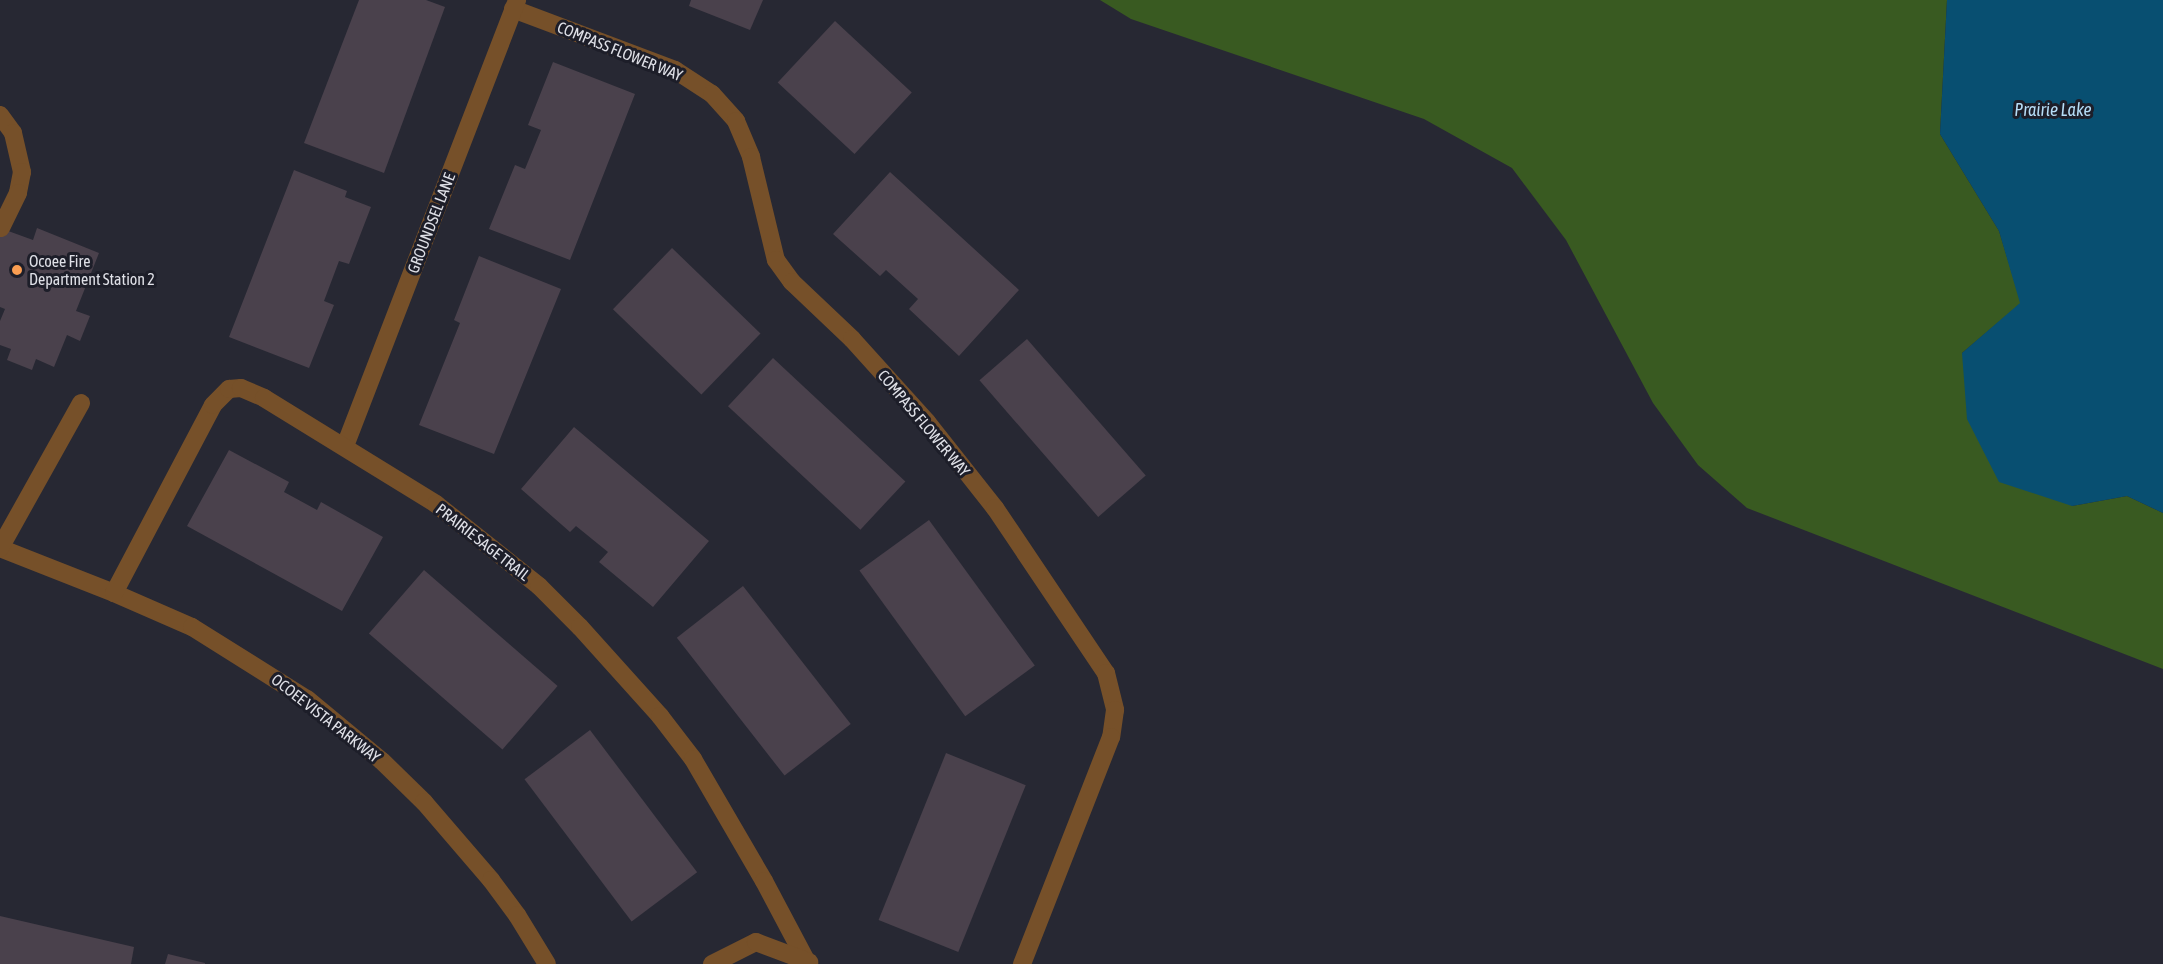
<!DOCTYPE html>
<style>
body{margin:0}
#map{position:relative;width:2163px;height:964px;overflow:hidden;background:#272833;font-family:"Asap Condensed",sans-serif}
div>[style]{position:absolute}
.green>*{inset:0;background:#395a21}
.water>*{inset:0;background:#084f71}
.building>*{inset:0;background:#4a414c;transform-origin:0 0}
.minor>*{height:18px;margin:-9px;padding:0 9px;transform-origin:9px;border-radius:9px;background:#765029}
.dots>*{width:16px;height:16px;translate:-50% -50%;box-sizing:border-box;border:3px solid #1d1e29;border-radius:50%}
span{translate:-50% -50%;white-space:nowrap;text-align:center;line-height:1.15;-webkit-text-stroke:6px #1d1e29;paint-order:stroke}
.street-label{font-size:16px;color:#dfe0e7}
.poi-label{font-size:16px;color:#dfe0e7}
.left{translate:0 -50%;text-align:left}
.water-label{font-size:18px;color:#b6ddf7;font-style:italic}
</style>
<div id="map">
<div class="green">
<i style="clip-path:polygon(1100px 0,1947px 0,1940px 134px,1999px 231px,2021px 303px,1962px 353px,2072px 506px,2127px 496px,2163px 513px,2163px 669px,1747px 508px,1698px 465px,1653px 403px,1566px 240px,1512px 168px,1424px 119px,1131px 19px)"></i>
</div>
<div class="water">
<i style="clip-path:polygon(1947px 0,2163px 0,2163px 513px,2127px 496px,2072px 506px,1999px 482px,1967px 419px,1962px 353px,2020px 303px,1999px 231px,1940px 134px)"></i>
</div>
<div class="building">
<i style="clip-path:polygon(359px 0,426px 0,445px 7px,384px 173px,304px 143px)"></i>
<i style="clip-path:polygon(691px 0,763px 0,750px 30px,689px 6px)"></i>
<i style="left:835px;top:21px;width:105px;height:84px;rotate:43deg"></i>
<i style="clip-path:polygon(553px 62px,635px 94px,570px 260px,489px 229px,515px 165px,525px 169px,541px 130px,528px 125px)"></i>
<i style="clip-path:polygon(294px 170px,347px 191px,345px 197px,371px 207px,349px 264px,339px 261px,324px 301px,334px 305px,309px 368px,229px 337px)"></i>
<i style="clip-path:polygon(890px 172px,1019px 290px,959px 356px,909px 309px,918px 299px,886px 270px,880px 276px,833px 234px)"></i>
<i style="clip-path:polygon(0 228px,33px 240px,37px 228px,99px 253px,76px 311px,90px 316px,80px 341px,67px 335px,54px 367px,36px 359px,32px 370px,7px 360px,11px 349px,0 345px,0 321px,5px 309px,0 307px)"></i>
<i style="left:672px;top:248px;width:123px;height:85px;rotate:44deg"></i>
<i style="clip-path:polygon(479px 256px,561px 289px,494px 454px,419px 425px,460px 323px,454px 320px)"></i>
<i style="left:1027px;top:339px;width:181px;height:63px;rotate:49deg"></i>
<i style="left:773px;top:358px;width:181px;height:66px;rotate:43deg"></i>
<i style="clip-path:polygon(574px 427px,709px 541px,653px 607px,599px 562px,608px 552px,576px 526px,570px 532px,521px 489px)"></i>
<i style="clip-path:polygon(229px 450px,289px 482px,284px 492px,317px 510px,321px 502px,383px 537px,342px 611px,187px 526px)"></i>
<i style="left:929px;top:520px;width:180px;height:86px;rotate:54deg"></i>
<i style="left:424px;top:570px;width:177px;height:84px;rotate:41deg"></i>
<i style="left:743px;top:586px;width:175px;height:84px;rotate:52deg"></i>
<i style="left:590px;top:730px;width:178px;height:82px;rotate:53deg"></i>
<i style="left:946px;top:753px;width:86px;height:180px;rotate:22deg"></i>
<i style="clip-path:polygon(0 916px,134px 947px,131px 964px,0 964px)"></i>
<i style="clip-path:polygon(168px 954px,205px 963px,205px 964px,165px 964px)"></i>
</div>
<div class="minor">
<i style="left:513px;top:9px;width:173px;rotate:20.6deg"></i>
<i style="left:675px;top:70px;width:44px;rotate:33deg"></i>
<i style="left:712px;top:94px;width:36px;rotate:48deg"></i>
<i style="left:736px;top:121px;width:39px;rotate:67deg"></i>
<i style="left:751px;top:157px;width:106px;rotate:76.4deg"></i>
<i style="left:776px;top:260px;width:27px;rotate:54deg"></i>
<i style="left:792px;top:282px;width:83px;rotate:43.5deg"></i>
<i style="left:852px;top:339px;width:112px;rotate:47.9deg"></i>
<i style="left:927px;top:422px;width:110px;rotate:51.7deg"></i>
<i style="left:995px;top:508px;width:199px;rotate:56.1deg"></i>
<i style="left:1106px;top:673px;width:38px;rotate:76deg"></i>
<i style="left:1115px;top:710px;width:27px;rotate:98deg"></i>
<i style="left:1111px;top:737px;width:244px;rotate:111.4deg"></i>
<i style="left:0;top:115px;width:22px;rotate:54deg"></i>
<i style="left:13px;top:133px;width:40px;rotate:77deg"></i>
<i style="left:22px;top:172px;width:21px;rotate:101deg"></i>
<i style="left:18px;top:193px;width:39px;rotate:116deg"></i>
<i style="left:345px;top:446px;width:478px;rotate:-68.9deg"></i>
<i style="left:0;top:548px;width:123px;rotate:21.5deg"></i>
<i style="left:114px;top:593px;width:85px;rotate:23.6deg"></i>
<i style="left:192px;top:627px;width:136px;rotate:32.1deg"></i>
<i style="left:307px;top:699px;width:97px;rotate:39.6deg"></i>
<i style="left:382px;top:761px;width:59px;rotate:44.3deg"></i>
<i style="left:424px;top:802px;width:103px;rotate:49.3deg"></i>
<i style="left:491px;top:880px;width:44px;rotate:53.4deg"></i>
<i style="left:517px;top:915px;width:57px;rotate:58.5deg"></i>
<i style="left:0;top:548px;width:166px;rotate:-60.8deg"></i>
<i style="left:114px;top:593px;width:212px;rotate:-62.2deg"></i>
<i style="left:213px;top:405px;width:23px;rotate:-45deg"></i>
<i style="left:229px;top:389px;width:12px;rotate:-5deg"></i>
<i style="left:241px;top:388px;width:25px;rotate:23deg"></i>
<i style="left:264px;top:398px;width:202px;rotate:31.6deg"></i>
<i style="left:436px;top:504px;width:132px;rotate:38.5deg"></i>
<i style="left:539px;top:586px;width:58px;rotate:45deg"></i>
<i style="left:580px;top:627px;width:120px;rotate:48deg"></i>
<i style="left:660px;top:716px;width:54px;rotate:52.5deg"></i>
<i style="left:693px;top:759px;width:141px;rotate:59.8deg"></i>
<i style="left:764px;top:881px;width:94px;rotate:62.1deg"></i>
<i style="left:712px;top:964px;width:49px;rotate:-26.6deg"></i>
<i style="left:756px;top:942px;width:57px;rotate:20.7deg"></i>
</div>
<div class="dots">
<i style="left:17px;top:270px;background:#fb9e52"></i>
</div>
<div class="street-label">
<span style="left:620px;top:51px;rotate:22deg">COMPASS FLOWER WAY</span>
<span style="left:431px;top:223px;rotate:-69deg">GROUNDSEL LANE</span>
<span style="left:924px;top:423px;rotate:50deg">COMPASS FLOWER WAY</span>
<span style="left:483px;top:542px;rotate:38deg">PRAIRIE SAGE TRAIL</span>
<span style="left:326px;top:718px;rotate:38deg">OCOEE VISTA PARKWAY</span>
</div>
<div class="poi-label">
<span class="left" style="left:29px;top:270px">Ocoee Fire<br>Department Station 2</span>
</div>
<div class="water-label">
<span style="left:2053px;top:110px">Prairie Lake</span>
</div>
</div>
